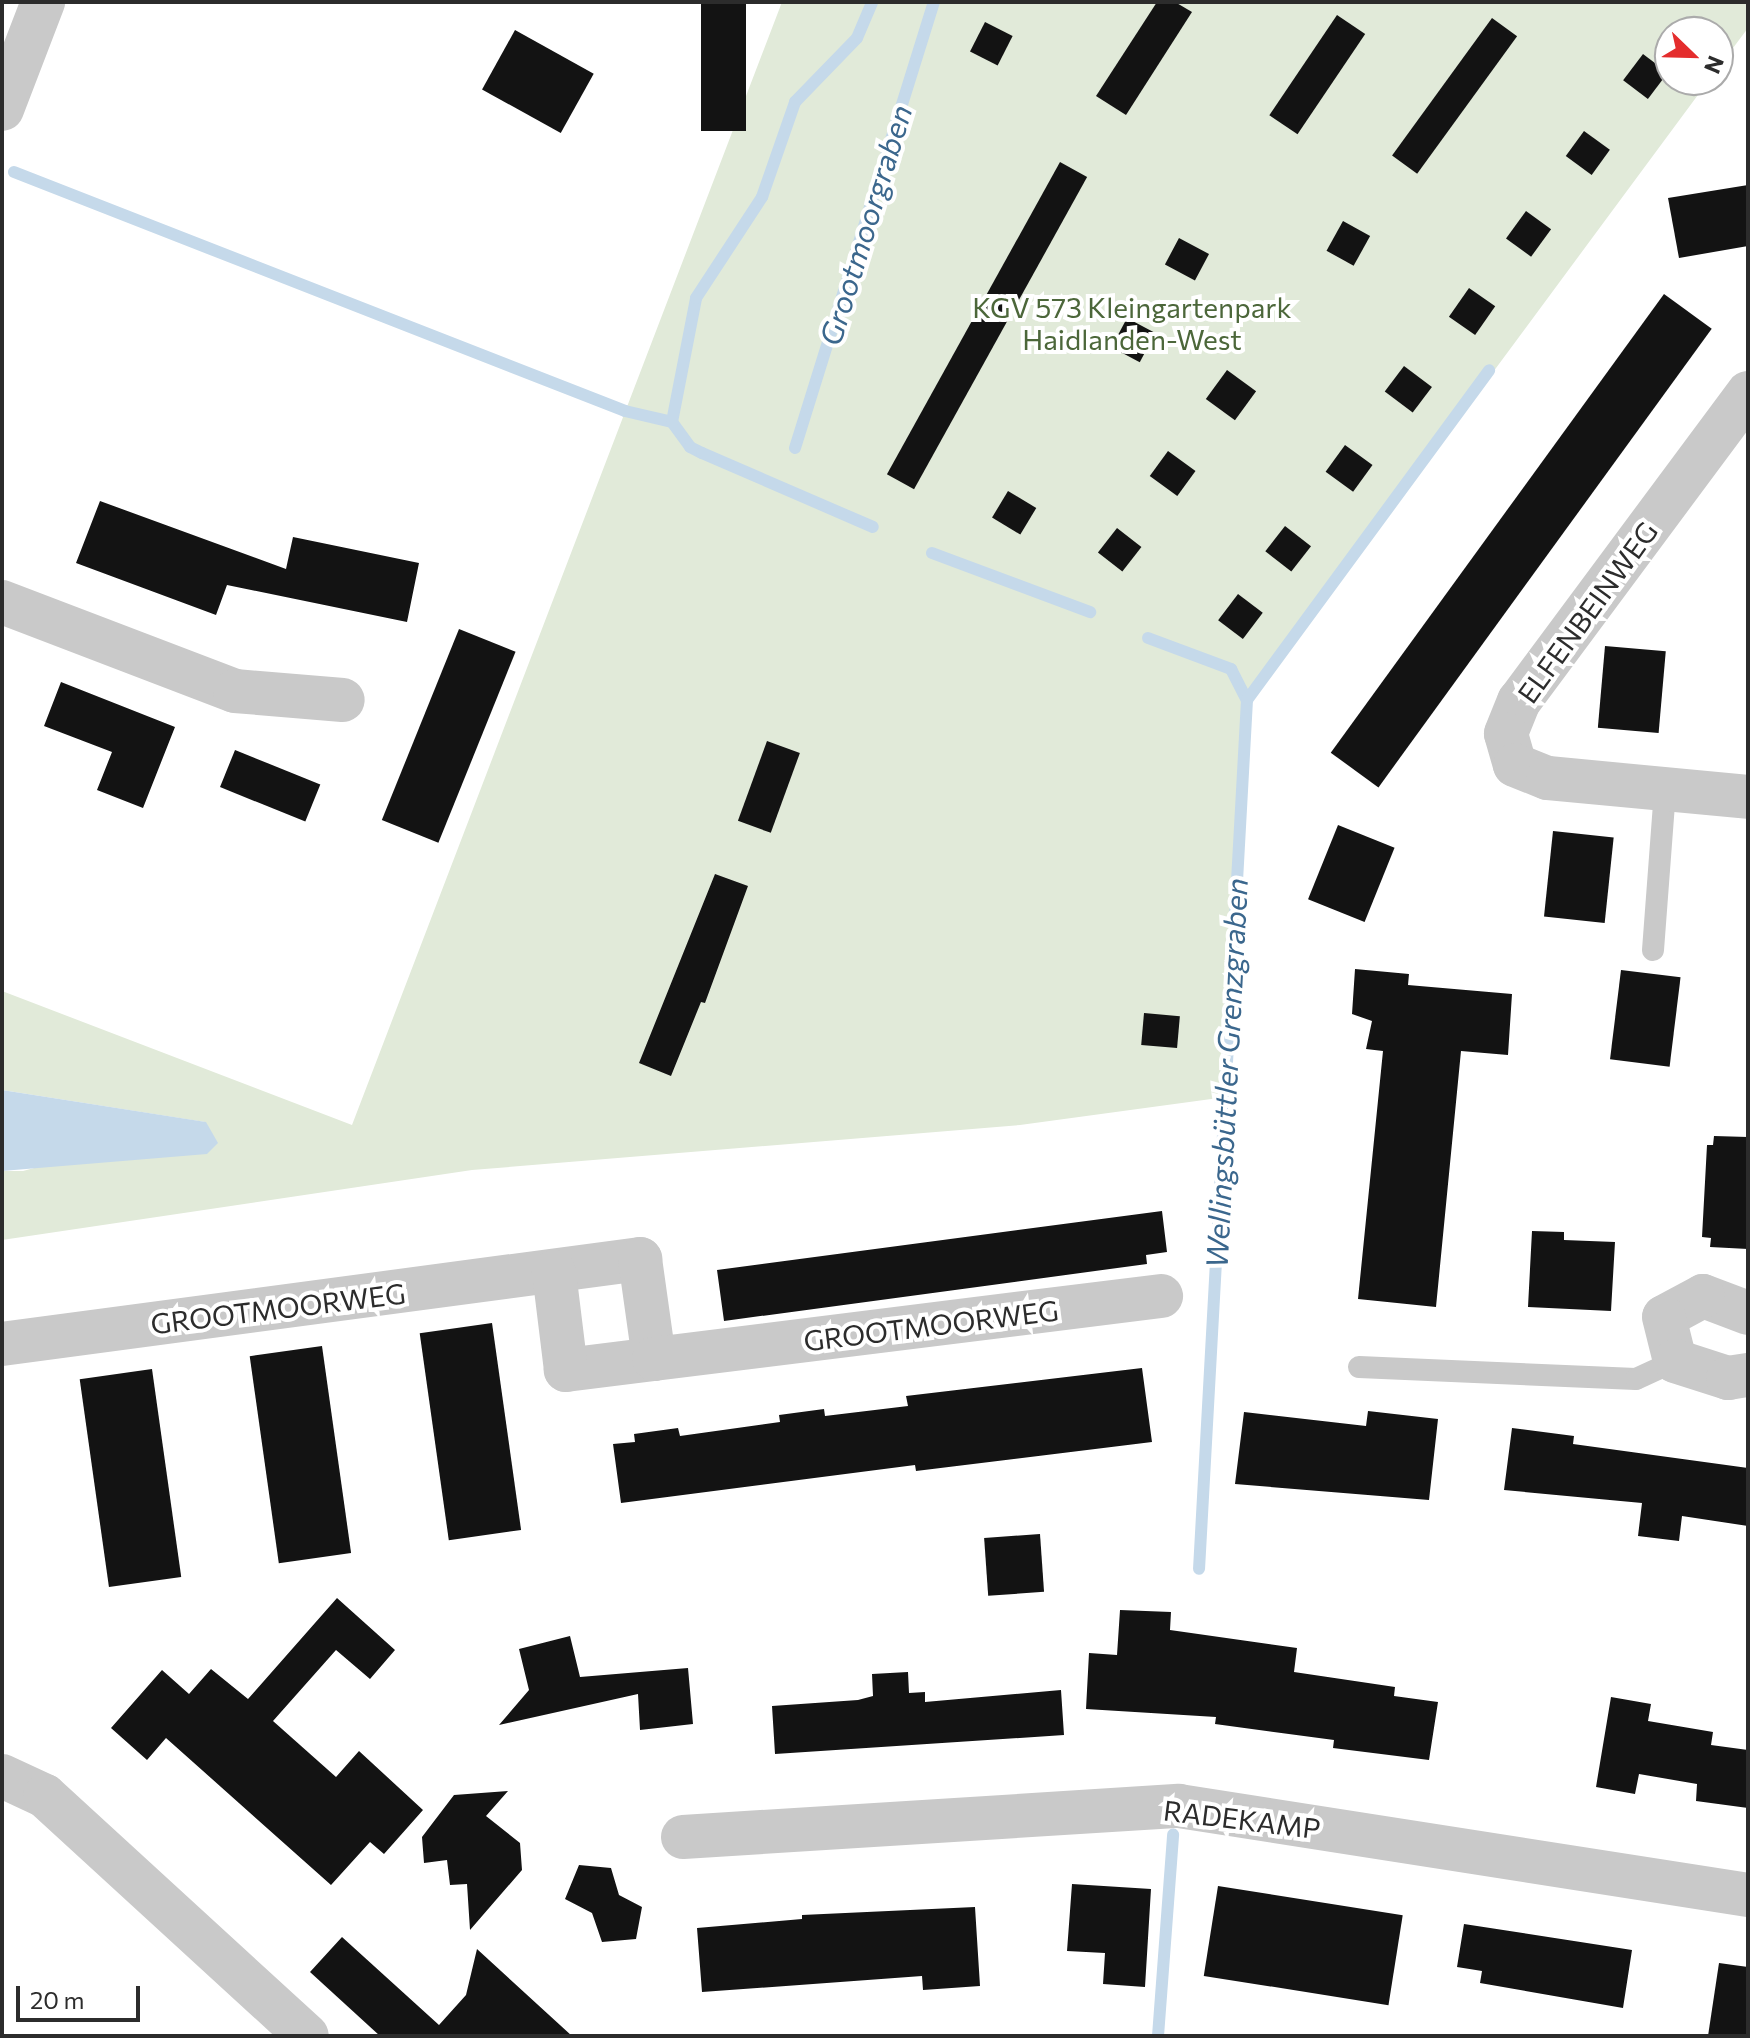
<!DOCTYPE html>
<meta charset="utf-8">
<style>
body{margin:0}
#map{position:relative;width:1750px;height:2038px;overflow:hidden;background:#fff;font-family:Commissioner,sans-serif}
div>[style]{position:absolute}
.green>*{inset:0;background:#e1ead9}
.water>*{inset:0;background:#c5d9ea}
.stream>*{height:12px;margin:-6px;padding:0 6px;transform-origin:6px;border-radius:6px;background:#c5d9ea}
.building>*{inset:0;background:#131313;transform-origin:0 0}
.service>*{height:22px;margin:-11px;padding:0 11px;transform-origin:11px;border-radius:11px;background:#c9c9c9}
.minor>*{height:44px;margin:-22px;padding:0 22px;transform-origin:22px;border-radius:22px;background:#c9c9c9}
span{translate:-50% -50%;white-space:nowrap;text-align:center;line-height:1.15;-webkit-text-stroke:8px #fff;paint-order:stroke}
.park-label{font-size:28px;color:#4c673a}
.street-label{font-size:28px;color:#2c2c2c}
.water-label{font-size:30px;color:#3b678d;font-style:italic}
.frame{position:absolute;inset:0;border:4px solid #2c2c2c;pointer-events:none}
.north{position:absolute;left:1654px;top:16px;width:80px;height:80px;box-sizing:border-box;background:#fff;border:2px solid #ababab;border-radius:50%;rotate:113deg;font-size:22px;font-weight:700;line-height:32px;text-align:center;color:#2c2c2c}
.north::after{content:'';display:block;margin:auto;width:28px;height:36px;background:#e42d2d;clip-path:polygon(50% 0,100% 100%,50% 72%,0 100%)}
.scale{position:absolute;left:16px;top:1986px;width:124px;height:36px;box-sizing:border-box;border:4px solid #2c2c2c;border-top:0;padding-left:10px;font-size:24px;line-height:28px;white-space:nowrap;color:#2c2c2c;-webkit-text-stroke:6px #fff;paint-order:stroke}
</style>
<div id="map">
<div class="green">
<i style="clip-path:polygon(782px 2px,1748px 2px,1748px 28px,1718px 68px,1718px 32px,1670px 32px,1670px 80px,1709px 80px,1249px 702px,1226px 1097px,1020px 1125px,472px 1170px,2px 1240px,2px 1171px,23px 1171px,205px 1122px,2px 1090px,2px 991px,352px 1125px)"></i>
</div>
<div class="water">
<i style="clip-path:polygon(2px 1090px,206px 1122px,218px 1143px,207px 1154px,2px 1171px)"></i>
</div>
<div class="stream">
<i style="left:14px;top:172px;width:656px;rotate:21.36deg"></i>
<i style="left:625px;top:411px;width:48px;rotate:13.2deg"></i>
<i style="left:672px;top:422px;width:31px;rotate:54deg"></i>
<i style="left:690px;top:447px;width:13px;rotate:27deg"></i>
<i style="left:702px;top:453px;width:186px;rotate:23.4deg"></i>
<i style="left:672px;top:422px;width:126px;rotate:-79deg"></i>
<i style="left:696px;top:298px;width:121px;rotate:-56.8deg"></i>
<i style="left:762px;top:197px;width:101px;rotate:-70.8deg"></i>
<i style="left:795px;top:102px;width:89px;rotate:-45.9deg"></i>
<i style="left:857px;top:38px;width:39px;rotate:-67deg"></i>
<i style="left:795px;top:448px;width:467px;rotate:-72.7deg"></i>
<i style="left:932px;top:553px;width:169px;rotate:20.5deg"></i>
<i style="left:1148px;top:638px;width:89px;rotate:20.5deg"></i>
<i style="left:1231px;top:669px;width:35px;rotate:63deg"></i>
<i style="left:1247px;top:700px;width:870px;rotate:93.16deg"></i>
<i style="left:1247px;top:700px;width:409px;rotate:-53.7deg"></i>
<i style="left:1158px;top:2036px;width:202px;rotate:-85.7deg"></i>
</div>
<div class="building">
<i style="left:701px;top:2px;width:45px;height:129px"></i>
<i style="clip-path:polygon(1157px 2px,1175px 2px,1192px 12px,1126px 115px,1096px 96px)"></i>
<i style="left:1337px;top:15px;width:34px;height:121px;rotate:34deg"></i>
<i style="left:1492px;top:18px;width:31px;height:170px;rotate:36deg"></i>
<i style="left:985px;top:22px;width:31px;height:33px;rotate:27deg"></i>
<i style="left:515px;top:30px;width:90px;height:68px;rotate:29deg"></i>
<i style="left:1643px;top:54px;width:31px;height:33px;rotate:37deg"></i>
<i style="left:1584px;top:131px;width:32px;height:31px;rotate:36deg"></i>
<i style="left:1060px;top:162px;width:31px;height:357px;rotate:29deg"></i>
<i style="clip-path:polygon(1748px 185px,1748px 246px,1679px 258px,1668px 198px)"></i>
<i style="left:1526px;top:211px;width:31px;height:34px;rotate:36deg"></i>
<i style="left:1343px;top:221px;width:31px;height:34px;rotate:29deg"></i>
<i style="left:1179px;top:238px;width:34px;height:30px;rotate:28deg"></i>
<i style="left:1469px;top:288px;width:32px;height:35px;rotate:35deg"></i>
<i style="left:1664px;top:294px;width:59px;height:567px;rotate:36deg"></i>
<i style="left:1127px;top:318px;width:32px;height:33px;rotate:28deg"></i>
<i style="left:1404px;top:366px;width:35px;height:32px;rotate:37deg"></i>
<i style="left:1227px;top:370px;width:36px;height:36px;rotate:36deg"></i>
<i style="left:1345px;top:445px;width:34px;height:33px;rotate:36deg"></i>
<i style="left:1168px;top:451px;width:34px;height:31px;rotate:36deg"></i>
<i style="left:1008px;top:491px;width:33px;height:31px;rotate:31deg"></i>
<i style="clip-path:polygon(100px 501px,286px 569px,293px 537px,419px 563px,407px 622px,227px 585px,216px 615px,76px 563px)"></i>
<i style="left:1285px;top:526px;width:33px;height:32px;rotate:38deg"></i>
<i style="left:1117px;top:528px;width:31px;height:31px;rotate:38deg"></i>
<i style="left:1238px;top:594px;width:31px;height:33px;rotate:37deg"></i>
<i style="left:459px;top:629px;width:61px;height:206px;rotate:22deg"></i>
<i style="left:1605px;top:646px;width:61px;height:82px;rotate:5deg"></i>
<i style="clip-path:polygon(61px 682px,175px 727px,143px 808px,97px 790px,112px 752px,44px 726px)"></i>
<i style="left:767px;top:741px;width:35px;height:85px;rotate:20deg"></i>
<i style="left:235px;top:750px;width:92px;height:40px;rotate:22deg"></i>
<i style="left:1338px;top:825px;width:61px;height:80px;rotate:22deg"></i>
<i style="left:1553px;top:831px;width:61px;height:86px;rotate:6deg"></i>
<i style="clip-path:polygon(715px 874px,748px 886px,705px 1003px,701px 1002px,671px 1076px,639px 1063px)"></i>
<i style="clip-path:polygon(1355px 969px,1409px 974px,1408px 985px,1512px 994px,1508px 1055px,1461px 1051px,1436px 1307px,1358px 1299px,1383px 1051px,1366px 1049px,1372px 1021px,1352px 1014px)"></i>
<i style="left:1621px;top:970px;width:60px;height:90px;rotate:7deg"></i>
<i style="left:1144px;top:1013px;width:36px;height:32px;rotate:5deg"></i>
<i style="clip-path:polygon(1714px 1136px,1748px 1137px,1748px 1249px,1710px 1247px,1711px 1238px,1702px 1237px,1707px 1145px,1713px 1145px)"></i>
<i style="clip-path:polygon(1162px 1211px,1167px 1252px,1146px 1255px,1147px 1264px,724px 1321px,717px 1270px)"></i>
<i style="clip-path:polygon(1532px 1231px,1564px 1232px,1564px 1240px,1615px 1242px,1611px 1311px,1528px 1307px)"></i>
<i style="left:492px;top:1323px;width:209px;height:73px;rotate:82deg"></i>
<i style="left:322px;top:1346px;width:209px;height:73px;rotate:82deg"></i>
<i style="clip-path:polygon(1142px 1368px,1152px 1442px,916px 1471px,915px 1465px,621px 1503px,613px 1444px,635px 1442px,634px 1434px,678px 1428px,680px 1436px,780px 1422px,779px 1415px,824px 1409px,825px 1416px,908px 1406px,906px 1396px)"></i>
<i style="left:152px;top:1369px;width:210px;height:73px;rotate:82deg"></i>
<i style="clip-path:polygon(1368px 1411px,1438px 1419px,1429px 1500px,1235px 1484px,1244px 1412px,1366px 1426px)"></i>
<i style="clip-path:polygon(1512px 1428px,1574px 1436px,1573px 1444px,1748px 1468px,1748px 1526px,1682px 1516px,1679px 1541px,1638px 1536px,1642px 1503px,1504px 1490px)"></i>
<i style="left:1040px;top:1534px;width:58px;height:56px;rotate:86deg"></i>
<i style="clip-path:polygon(337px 1598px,395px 1650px,370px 1679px,336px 1650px,273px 1721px,336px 1777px,359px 1751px,423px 1810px,384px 1854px,370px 1842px,331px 1885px,166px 1738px,147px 1760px,111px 1728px,162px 1670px,189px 1694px,211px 1669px,248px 1699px)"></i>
<i style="clip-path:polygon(1120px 1610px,1171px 1612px,1170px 1630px,1297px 1648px,1294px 1672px,1395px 1687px,1394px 1696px,1438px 1702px,1429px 1760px,1333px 1748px,1334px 1740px,1215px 1724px,1216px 1717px,1086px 1709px,1089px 1653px,1117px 1655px)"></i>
<i style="clip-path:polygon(570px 1636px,580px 1677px,688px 1668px,693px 1724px,640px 1730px,638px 1694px,499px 1725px,529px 1690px,519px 1649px)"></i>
<i style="clip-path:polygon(908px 1672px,909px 1693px,925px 1692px,925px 1702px,1061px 1690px,1064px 1735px,775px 1754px,772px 1706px,858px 1700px,873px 1696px,872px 1674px)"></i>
<i style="clip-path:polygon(1611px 1697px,1651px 1704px,1648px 1721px,1713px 1732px,1711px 1745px,1748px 1750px,1748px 1808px,1696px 1801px,1697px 1784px,1639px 1774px,1635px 1794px,1596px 1787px)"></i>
<i style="clip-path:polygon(508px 1791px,486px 1816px,520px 1843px,522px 1870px,470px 1930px,467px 1884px,450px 1885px,447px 1860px,424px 1863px,422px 1837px,454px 1795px)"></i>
<i style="clip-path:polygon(579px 1865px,611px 1868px,619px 1895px,642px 1907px,636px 1939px,602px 1942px,592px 1913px,565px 1899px)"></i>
<i style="clip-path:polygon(1072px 1884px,1151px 1889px,1145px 1987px,1103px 1984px,1105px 1953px,1067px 1951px)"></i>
<i style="left:1218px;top:1886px;width:187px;height:91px;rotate:9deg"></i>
<i style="clip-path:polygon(975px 1907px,980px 1986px,923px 1990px,922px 1976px,702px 1992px,697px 1928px,802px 1919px,802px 1915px)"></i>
<i style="clip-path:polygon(1464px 1924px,1632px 1950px,1623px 2008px,1480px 1983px,1482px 1971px,1457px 1967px)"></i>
<i style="clip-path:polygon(342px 1937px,439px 2025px,466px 1995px,477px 1949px,572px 2036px,380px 2036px,310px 1972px)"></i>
<i style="clip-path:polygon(1719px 1963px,1748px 1967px,1748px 2036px,1708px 2036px)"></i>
</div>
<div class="service">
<i style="left:1653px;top:950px;width:160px;rotate:-85.7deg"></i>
<i style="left:1359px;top:1367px;width:277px;rotate:2.5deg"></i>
<i style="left:1636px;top:1379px;width:43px;rotate:-24.8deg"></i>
</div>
<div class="minor">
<i style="left:2px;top:109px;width:115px;rotate:-69deg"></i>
<i style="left:1748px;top:393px;width:384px;rotate:126.6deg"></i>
<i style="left:1519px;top:701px;width:35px;rotate:112deg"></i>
<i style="left:1506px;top:734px;width:32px;rotate:74deg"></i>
<i style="left:1515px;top:765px;width:35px;rotate:22deg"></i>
<i style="left:1548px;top:778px;width:201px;rotate:5.4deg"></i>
<i style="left:2px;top:602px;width:249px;rotate:20.9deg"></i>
<i style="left:235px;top:691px;width:108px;rotate:4.8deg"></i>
<i style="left:1748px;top:1313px;width:48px;rotate:-159.3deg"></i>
<i style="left:1703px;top:1296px;width:44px;rotate:151.7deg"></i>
<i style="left:1664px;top:1317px;width:45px;rotate:76deg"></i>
<i style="left:1675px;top:1361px;width:56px;rotate:17.8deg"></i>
<i style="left:1728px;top:1378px;width:20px;rotate:-9deg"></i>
<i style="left:2px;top:1344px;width:644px;rotate:-7.59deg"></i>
<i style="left:640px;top:1259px;width:101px;rotate:82deg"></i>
<i style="left:654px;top:1359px;width:89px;rotate:172.9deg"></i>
<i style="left:566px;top:1370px;width:99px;rotate:-97deg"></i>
<i style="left:654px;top:1359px;width:511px;rotate:-7.08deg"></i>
<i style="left:2px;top:1776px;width:47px;rotate:24.9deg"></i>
<i style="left:45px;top:1796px;width:355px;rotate:42.5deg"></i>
<i style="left:683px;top:1837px;width:497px;rotate:-3.6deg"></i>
<i style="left:1179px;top:1806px;width:576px;rotate:8.89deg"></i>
</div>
<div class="park-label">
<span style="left:1132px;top:323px">KGV 573 Kleingartenpark<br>Haidlanden-West</span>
</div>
<div class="street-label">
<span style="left:1587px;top:612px;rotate:-54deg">ELFENBEINWEG</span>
<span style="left:278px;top:1308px;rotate:-7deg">GROOTMOORWEG</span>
<span style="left:931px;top:1325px;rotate:-7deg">GROOTMOORWEG</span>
<span style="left:1242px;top:1819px;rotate:7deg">RADEKAMP</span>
</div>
<div class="water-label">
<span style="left:865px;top:225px;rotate:-73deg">Grootmoorgraben</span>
<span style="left:1226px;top:1073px;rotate:-87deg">Wellingsbüttler Grenzgraben</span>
</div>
<div class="frame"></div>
<div class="north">N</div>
<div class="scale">20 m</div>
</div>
